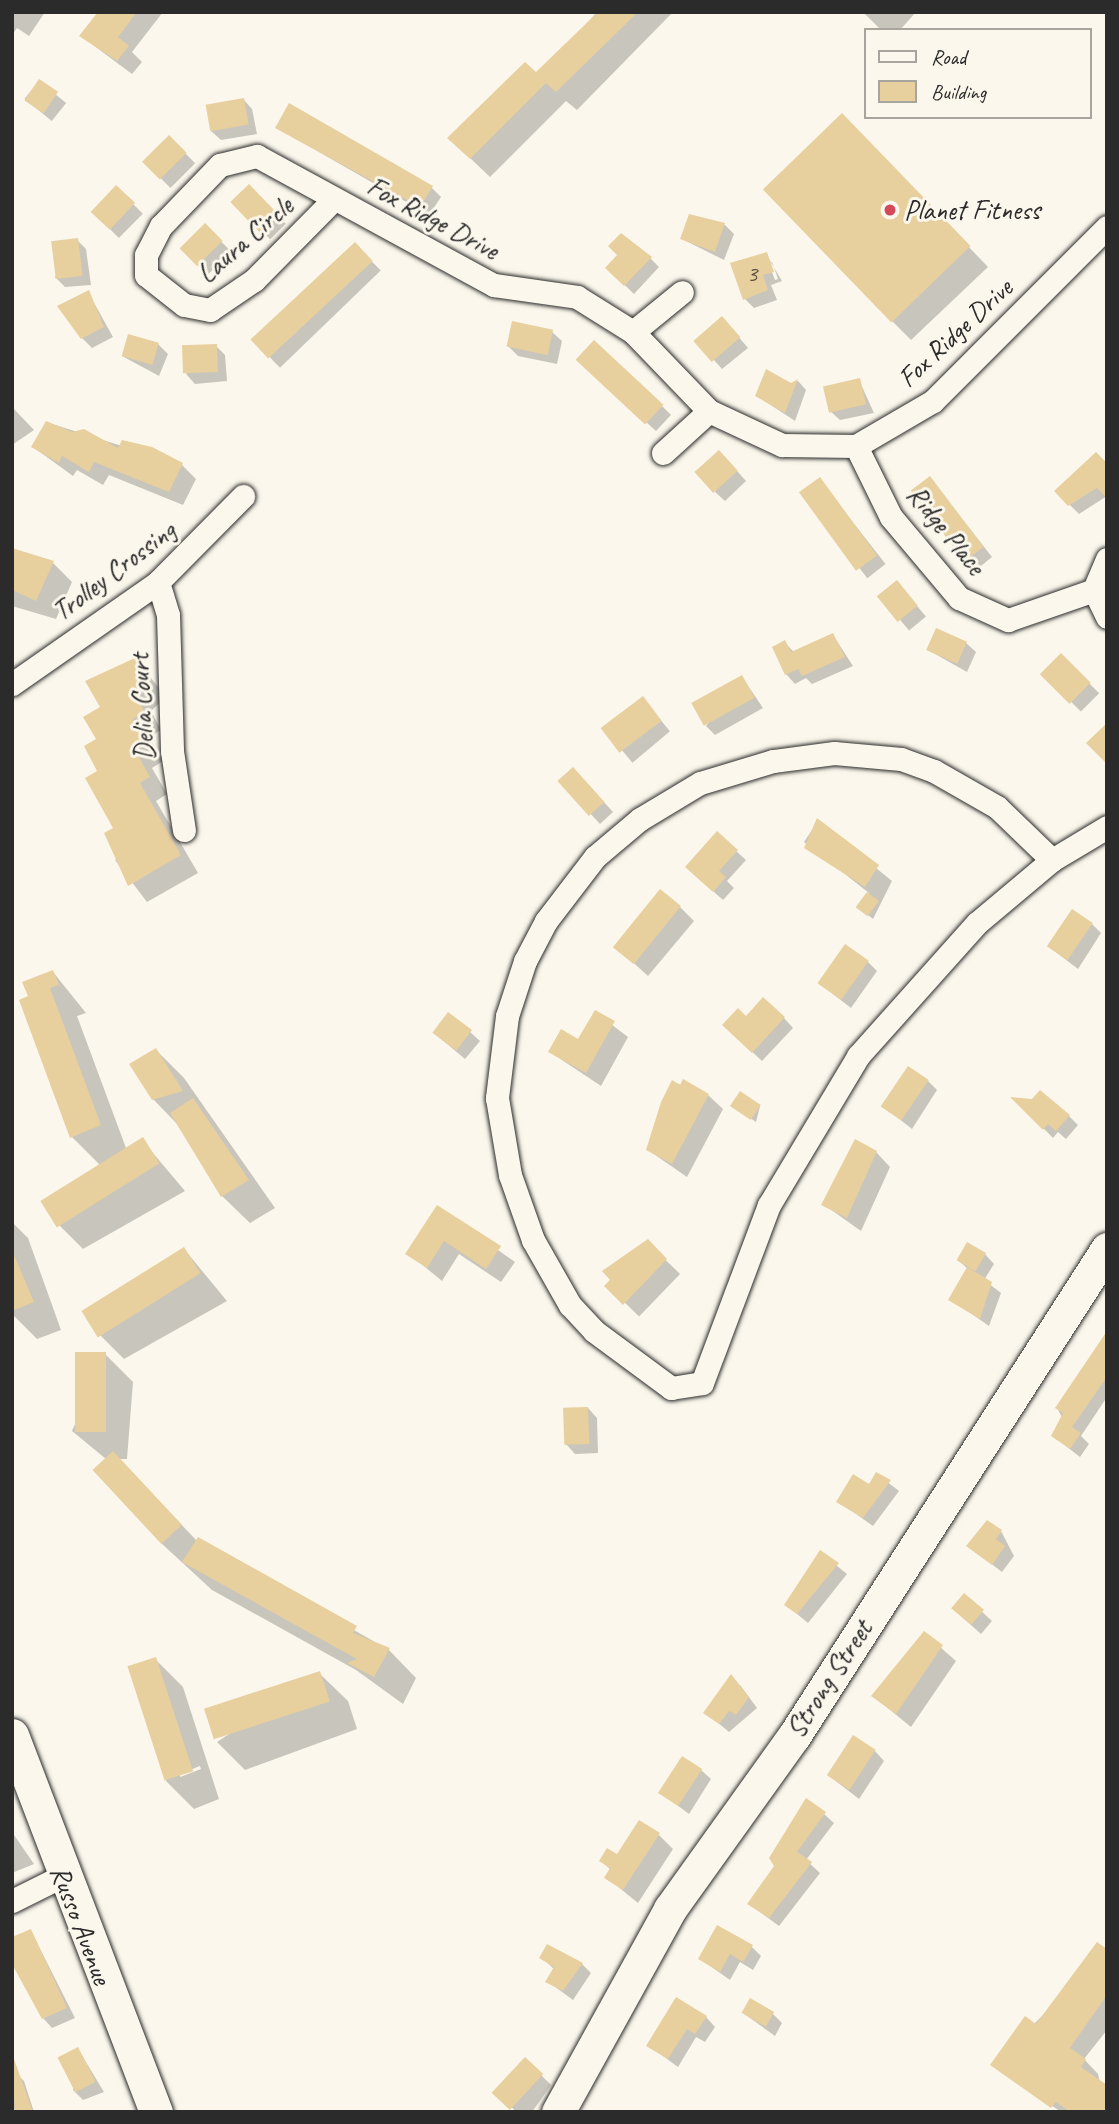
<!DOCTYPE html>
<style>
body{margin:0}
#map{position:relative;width:1119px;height:2124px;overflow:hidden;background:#fbf7ec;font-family:Caveat,sans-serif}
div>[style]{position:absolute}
.shadow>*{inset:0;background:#0003;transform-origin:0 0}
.building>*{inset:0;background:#e8cf9e;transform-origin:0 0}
.roads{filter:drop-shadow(0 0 2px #2b2b2b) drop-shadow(0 0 2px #2b2b2b)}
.street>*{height:23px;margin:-11.5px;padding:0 11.5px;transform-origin:11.5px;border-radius:11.5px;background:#fbf7ec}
.secondary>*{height:33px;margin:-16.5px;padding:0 16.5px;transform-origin:16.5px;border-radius:16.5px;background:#fbf7ec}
.dots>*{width:19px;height:19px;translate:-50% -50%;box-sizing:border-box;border:4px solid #fbf7ec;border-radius:50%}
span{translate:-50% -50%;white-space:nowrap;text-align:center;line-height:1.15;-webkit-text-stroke:6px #fbf7ec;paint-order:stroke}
.number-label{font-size:24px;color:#5a5448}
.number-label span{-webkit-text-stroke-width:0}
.poi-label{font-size:28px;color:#2b2b2b}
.left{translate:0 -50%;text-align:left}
.street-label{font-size:28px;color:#2b2b2b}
.frame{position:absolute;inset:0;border:14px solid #2b2b2b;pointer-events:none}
.legend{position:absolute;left:864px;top:28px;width:228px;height:91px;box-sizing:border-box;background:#fbf7ec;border:2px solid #a8a59f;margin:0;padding:9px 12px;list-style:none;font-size:21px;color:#2b2b2b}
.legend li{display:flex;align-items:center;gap:14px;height:35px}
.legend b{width:35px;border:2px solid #a8a59f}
</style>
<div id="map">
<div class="shadow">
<i style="clip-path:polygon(12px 12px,45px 12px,29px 36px,17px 28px,12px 35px)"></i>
<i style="clip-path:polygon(100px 12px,163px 12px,132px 52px,142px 62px,132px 74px,81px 36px)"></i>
<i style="clip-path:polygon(597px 12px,673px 12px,577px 110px,566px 101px,490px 177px,469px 157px)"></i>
<i style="clip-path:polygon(863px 12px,916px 12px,900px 30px,881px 30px)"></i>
<i style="left:39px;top:81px;width:35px;height:23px;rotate:39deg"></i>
<i style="clip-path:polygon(243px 99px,252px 109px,257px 134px,221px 140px,211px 131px)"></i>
<i style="clip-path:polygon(277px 128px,432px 188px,441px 197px,429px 215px)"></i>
<i style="clip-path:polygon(861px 134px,988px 267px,911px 340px,892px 321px)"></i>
<i style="left:169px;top:137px;width:37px;height:35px;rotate:45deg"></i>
<i style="left:116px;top:187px;width:38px;height:34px;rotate:45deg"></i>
<i style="left:249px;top:187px;width:52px;height:22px;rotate:45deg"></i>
<i style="clip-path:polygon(690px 216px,725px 225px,734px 234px,724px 260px,682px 239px)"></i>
<i style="left:205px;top:226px;width:36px;height:33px;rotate:44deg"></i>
<i style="clip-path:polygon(77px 240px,86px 249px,91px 285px,65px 287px,55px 277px)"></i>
<i style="left:355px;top:244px;width:37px;height:140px;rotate:46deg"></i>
<i style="clip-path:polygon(evenodd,766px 254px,782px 281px,771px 285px,777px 300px,754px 308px,745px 299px,766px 254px,768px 262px,772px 262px,778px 279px,775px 280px,768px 262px)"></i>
<i style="clip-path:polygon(650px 258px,659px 267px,634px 294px,607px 268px)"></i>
<i style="clip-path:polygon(88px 292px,113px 337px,92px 348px,82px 338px)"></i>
<i style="clip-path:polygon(731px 328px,748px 348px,722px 369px,696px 340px)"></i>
<i style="clip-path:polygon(552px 332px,562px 341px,557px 364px,518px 356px,508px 346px)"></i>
<i style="clip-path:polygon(158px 344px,168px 354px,159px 376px,122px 356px)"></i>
<i style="clip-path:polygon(216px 346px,225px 355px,227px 381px,195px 384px,186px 374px)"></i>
<i style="clip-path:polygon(587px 369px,662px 406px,671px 415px,656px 431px)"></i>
<i style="clip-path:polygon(859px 380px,874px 413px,840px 420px,830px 411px)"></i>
<i style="clip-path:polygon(798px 381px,806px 390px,795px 421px,757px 396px)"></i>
<i style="clip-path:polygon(12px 407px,34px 430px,12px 445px)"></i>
<i style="clip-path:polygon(46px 422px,182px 465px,196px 479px,183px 505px,109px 475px,103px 485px,77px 470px,73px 476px,33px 447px)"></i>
<i style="clip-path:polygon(729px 462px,746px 481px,725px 501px,715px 492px)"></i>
<i style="clip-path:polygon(1107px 465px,1107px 496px,1079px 514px,1056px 491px)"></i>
<i style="clip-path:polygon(930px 478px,992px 557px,976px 570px,967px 561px)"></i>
<i style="left:819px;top:479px;width:108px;height:23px;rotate:52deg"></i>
<i style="clip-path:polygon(12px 551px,53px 563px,72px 582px,56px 619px,12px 606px)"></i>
<i style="left:897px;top:582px;width:45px;height:22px;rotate:50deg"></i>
<i style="clip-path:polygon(833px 635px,853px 666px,812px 684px,806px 678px,795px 684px,786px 674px,785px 643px,794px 652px)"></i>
<i style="clip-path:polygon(966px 643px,976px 652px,967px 672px,928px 650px)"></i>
<i style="left:1061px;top:655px;width:54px;height:26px;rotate:45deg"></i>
<i style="clip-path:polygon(136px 659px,166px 697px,151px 711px,161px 730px,149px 737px,163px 761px,152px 768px,167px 794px,156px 801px,198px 873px,147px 902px,115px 860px,120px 857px,98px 740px,103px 708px)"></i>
<i style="clip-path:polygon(742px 677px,763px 708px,715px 735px,706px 726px)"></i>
<i style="left:643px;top:699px;width:42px;height:49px;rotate:50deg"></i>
<i style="clip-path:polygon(582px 778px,613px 812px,600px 824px,560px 781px)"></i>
<i style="clip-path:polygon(818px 821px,892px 881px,873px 919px,858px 907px,869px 893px,804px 842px)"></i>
<i style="clip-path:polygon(717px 834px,746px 860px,727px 881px,734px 888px,723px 900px,696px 876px)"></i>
<i style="clip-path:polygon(680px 907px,694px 921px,648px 976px,615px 946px)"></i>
<i style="clip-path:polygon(1092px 924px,1101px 933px,1078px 969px,1049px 947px)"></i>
<i style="clip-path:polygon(868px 962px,877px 971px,851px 1008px,820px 984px)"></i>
<i style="clip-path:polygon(53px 972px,86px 1013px,77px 1016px,126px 1148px,142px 1140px,185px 1191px,83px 1249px,55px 1221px,99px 1164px,72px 1137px,30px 997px)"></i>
<i style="clip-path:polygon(595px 1012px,628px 1037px,601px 1086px,550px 1052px,579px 1041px)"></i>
<i style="clip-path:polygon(746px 1018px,784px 1018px,793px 1028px,762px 1061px,733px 1034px)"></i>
<i style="clip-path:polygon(470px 1032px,480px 1041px,465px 1059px,434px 1033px)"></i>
<i style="clip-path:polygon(156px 1050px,184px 1078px,275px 1208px,250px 1223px,222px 1196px,179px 1126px,153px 1099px)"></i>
<i style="clip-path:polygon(928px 1081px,937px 1090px,912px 1129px,884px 1107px)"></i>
<i style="clip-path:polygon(673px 1082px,708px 1095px,723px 1109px,687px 1177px,648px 1150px)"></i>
<i style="clip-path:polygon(1015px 1099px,1069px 1116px,1078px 1125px,1066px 1139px,1058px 1132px,1053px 1138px)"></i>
<i style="clip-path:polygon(760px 1106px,756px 1122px,737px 1109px)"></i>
<i style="clip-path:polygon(876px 1152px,890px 1167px,861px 1231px,823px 1204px)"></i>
<i style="clip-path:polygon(438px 1208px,515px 1262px,501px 1282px,459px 1254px,442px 1281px,408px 1253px)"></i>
<i style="clip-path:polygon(12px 1222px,28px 1238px,61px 1330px,37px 1339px,12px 1314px)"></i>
<i style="left:647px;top:1242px;width:46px;height:59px;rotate:44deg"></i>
<i style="clip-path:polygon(184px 1249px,227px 1301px,124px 1359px,96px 1331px)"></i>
<i style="clip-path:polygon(985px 1254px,994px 1264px,984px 1280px,1001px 1293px,989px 1326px,950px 1299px,968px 1269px,958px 1260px)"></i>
<i style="clip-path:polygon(1107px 1339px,1107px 1397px,1081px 1436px,1089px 1444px,1080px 1457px,1053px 1436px,1064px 1421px,1057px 1408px)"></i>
<i style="clip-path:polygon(105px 1354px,133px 1382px,127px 1459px,119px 1459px,197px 1541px,389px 1650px,416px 1678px,403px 1704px,356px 1670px,212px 1590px,161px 1543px,106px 1459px,72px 1431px)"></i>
<i style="clip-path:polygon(588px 1408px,597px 1418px,598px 1453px,575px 1454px,566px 1444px)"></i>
<i style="clip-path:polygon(877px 1474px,899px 1491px,873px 1526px,839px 1502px,869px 1486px)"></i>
<i style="clip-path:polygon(1001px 1531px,1014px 1556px,1002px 1572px,968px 1546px)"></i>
<i style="clip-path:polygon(820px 1552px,847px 1574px,808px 1623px,786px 1605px)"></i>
<i style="clip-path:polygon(964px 1595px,992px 1621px,981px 1634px,962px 1617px)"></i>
<i style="clip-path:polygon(924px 1633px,956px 1661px,911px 1727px,873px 1696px)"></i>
<i style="clip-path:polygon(evenodd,155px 1659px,183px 1687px,219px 1799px,194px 1809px,166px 1781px,155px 1659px,200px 1766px,201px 1769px,180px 1777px,180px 1774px,200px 1766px)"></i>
<i style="clip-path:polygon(320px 1674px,348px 1701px,357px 1729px,245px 1770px,217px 1742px)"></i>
<i style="clip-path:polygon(740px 1685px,757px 1708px,729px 1732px,705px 1712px)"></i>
<i style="clip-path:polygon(875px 1751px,884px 1761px,859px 1799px,828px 1775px)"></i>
<i style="clip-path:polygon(701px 1770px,711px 1779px,689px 1814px,661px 1793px)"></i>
<i style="clip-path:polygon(824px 1814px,834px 1823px,806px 1860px,820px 1873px,779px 1926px,749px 1904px)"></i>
<i style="clip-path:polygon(12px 1832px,34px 1864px,12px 1873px)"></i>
<i style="clip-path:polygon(659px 1835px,673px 1849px,638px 1903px,606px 1877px,611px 1870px,601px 1861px)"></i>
<i style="clip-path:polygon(31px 1931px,75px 2018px,52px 2028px,43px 2018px)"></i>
<i style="clip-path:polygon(752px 1947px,761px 1956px,753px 1970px,740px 1962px,730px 1980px,700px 1959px)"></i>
<i style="clip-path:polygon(1107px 1951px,1107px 2030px,1084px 2059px,1098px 2074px,1107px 2112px,1061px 2112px,993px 2065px)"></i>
<i style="clip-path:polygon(542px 1958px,582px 1964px,591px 1973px,573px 2000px,547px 1981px,554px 1969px)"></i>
<i style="clip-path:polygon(743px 2013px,773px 2014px,782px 2023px,775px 2036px)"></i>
<i style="clip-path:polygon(706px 2017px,715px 2027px,705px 2042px,696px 2037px,678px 2067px,648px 2045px)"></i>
<i style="clip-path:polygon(78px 2049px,104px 2092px,83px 2100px,73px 2090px)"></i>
<i style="clip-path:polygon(526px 2060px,551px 2085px,532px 2112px,517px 2112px,499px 2097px)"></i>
<i style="clip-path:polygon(20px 2077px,24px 2081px,34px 2112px,16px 2112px,12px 2105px,12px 2080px)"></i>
</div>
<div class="building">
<i style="clip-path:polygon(98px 12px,137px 12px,118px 37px,129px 46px,117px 61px,79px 36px)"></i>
<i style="clip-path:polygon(598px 12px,638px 12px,556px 92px,546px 83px,470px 159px,447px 138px,525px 62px,536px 72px)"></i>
<i style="left:39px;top:79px;width:23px;height:26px;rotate:34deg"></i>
<i style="left:244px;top:98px;width:27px;height:39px;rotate:80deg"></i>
<i style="clip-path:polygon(289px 103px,433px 186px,420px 207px,275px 128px)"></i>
<i style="left:842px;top:113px;width:185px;height:110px;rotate:46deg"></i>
<i style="left:169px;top:135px;width:25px;height:38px;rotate:45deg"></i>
<i style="left:249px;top:184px;width:42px;height:26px;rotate:46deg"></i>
<i style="left:116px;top:185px;width:26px;height:37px;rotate:43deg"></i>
<i style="clip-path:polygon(689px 214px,725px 223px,715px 252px,680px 239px)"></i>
<i style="left:205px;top:223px;width:25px;height:36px;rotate:45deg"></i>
<i style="clip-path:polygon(621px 233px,652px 257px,624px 286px,605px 268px,617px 255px,608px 246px)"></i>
<i style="left:78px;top:238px;width:38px;height:27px;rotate:83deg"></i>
<i style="left:355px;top:242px;width:26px;height:143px;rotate:47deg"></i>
<i style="clip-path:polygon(767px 252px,774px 272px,763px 275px,768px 290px,743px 300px,730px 263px)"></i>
<i style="clip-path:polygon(89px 290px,104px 327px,81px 339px,57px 306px)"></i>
<i style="left:722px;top:316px;width:28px;height:38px;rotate:49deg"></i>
<i style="left:512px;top:321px;width:42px;height:26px;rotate:12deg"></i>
<i style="left:128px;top:334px;width:32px;height:23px;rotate:16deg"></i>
<i style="left:594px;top:340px;width:95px;height:27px;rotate:43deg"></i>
<i style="left:217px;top:344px;width:28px;height:35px;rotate:88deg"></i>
<i style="clip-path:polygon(766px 369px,791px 383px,798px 379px,785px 413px,755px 396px)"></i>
<i style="left:860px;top:378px;width:27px;height:38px;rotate:77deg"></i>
<i style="clip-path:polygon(46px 421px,72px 432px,84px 429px,118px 448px,122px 440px,152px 447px,183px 463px,169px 492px,94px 462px,89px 472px,62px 456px,59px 463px,31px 447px)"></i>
<i style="left:719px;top:450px;width:28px;height:33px;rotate:48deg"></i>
<i style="clip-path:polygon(1096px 452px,1107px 463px,1107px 498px,1097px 488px,1068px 506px,1054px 491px)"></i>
<i style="left:930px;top:476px;width:89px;height:24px;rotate:53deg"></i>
<i style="left:820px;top:477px;width:97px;height:26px;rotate:54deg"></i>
<i style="clip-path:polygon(12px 548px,54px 561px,36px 601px,12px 590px)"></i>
<i style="left:897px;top:580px;width:33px;height:26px;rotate:51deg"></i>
<i style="left:936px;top:628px;width:34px;height:24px;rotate:24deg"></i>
<i style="clip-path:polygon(833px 633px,845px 657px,802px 676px,798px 669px,785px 675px,772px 647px,785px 640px,791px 652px)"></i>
<i style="left:1061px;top:653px;width:42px;height:30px;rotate:45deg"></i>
<i style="clip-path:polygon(137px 657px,149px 679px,134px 693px,145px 712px,133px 719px,147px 743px,135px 750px,150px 777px,140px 783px,181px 855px,128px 886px,104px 833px,113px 828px,85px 778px,97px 771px,84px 746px,96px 739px,83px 717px,100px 707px,85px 681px)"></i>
<i style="left:742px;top:675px;width:26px;height:58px;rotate:61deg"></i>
<i style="left:643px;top:696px;width:31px;height:53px;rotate:53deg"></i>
<i style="clip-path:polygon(1107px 723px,1107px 764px,1086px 743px)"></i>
<i style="left:573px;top:767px;width:47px;height:21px;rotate:48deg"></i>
<i style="clip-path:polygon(817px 818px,879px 865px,865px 887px,804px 848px)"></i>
<i style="clip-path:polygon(717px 831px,738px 850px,719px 871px,726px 877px,713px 892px,685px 867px)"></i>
<i style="left:660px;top:889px;width:27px;height:75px;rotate:39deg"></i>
<i style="left:867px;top:892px;width:15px;height:19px;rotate:37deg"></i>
<i style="left:1072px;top:909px;width:25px;height:45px;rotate:34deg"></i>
<i style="left:845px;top:944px;width:29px;height:48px;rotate:35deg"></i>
<i style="clip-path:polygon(53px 970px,59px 985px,50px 988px,101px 1125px,70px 1138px,19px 1000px,28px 996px,22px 982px)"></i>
<i style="clip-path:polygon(763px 997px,785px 1017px,752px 1053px,722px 1025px,738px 1008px,746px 1016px)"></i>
<i style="clip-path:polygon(595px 1010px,615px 1021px,586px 1073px,548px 1052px,561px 1029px,578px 1039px)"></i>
<i style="left:448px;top:1012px;width:30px;height:26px;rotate:37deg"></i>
<i style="clip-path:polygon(156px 1048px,183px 1091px,152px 1100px,129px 1064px)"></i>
<i style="left:908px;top:1066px;width:25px;height:49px;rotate:34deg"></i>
<i style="clip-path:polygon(683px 1079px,709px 1094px,672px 1164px,646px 1150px,661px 1102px,672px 1080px,680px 1085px)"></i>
<i style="clip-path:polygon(1040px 1090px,1070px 1115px,1056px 1131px,1048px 1124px,1043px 1130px,1010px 1097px,1032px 1099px)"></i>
<i style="left:740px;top:1091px;width:25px;height:18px;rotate:34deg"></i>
<i style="clip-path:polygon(193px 1098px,249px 1180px,221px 1197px,170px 1113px)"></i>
<i style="left:143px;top:1137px;width:31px;height:121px;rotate:58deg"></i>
<i style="clip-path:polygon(855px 1139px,877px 1151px,847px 1218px,821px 1205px)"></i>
<i style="clip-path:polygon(437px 1205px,501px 1246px,486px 1269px,444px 1241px,427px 1268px,405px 1254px)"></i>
<i style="clip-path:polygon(648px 1239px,667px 1259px,623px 1305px,604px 1286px,610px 1280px,602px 1271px)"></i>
<i style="left:967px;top:1242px;width:22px;height:21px;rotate:30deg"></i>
<i style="left:184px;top:1247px;width:31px;height:121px;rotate:58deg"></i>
<i style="clip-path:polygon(12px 1250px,34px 1302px,12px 1311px)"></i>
<i style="clip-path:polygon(967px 1267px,992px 1282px,980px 1319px,948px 1300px)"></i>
<i style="clip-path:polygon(1107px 1331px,1107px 1377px,1072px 1427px,1081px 1433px,1070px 1449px,1051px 1436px,1063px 1413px,1055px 1408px)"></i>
<i style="left:75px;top:1352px;width:31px;height:80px"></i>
<i style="left:588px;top:1407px;width:37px;height:25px;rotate:88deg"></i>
<i style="left:113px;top:1451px;width:101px;height:28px;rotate:47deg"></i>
<i style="clip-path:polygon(876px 1472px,891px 1480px,863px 1518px,836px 1502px,853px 1474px,869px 1484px)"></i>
<i style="clip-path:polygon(987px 1520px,1002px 1530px,996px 1539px,1005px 1546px,992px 1565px,966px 1546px)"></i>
<i style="clip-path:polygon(198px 1537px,357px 1626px,353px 1633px,390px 1648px,374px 1677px,347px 1663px,357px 1659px,182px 1562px)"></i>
<i style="clip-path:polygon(820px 1550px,839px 1563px,797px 1614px,784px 1605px)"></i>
<i style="left:964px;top:1593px;width:26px;height:20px;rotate:40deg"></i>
<i style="clip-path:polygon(924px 1631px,943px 1645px,896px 1714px,871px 1696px)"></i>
<i style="left:156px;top:1657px;width:120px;height:30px;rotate:72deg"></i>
<i style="left:320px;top:1671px;width:32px;height:122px;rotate:72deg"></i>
<i style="clip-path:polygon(731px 1674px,749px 1697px,736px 1715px,729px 1711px,719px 1724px,703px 1713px)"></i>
<i style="left:853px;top:1735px;width:27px;height:48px;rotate:33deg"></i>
<i style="left:682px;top:1756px;width:24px;height:44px;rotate:33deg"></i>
<i style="clip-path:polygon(806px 1798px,826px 1812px,797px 1852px,812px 1862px,769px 1918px,747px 1904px,774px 1866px,769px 1858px)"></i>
<i style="clip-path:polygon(639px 1820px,660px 1833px,623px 1890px,604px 1878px,610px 1868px,599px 1861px,607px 1848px,617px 1854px)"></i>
<i style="clip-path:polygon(717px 1925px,753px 1945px,743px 1962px,730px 1954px,720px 1972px,698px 1959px)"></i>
<i style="clip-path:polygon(31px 1929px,67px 2008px,42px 2019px,12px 1964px,12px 1937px)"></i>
<i style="clip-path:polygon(1097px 1942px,1107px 1949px,1107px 1995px,1070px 2048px,1086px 2059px,1081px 2067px,1107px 2085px,1107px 2112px,1070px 2112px,1056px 2102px,1051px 2108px,990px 2065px,1025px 2016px,1036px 2024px)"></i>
<i style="clip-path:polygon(547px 1944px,583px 1963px,563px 1991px,545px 1982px,554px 1967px,539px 1958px)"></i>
<i style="clip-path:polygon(676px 1997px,707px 2016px,695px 2034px,687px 2029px,668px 2059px,646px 2046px)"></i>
<i style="left:750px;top:1998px;width:28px;height:17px;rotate:30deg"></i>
<i style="left:78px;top:2047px;width:39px;height:23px;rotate:63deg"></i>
<i style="left:525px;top:2057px;width:25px;height:49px;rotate:43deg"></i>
<i style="clip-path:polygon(12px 2059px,14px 2059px,33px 2112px,15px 2112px)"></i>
</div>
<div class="roads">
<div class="street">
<i style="left:334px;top:199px;width:114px;rotate:134.6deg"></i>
<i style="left:254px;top:280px;width:53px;rotate:145.7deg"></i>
<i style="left:210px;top:310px;width:26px;rotate:-169deg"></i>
<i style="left:184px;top:305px;width:48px;rotate:-141.7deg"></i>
<i style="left:146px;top:275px;width:20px;rotate:-90deg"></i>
<i style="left:146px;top:255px;width:33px;rotate:-63deg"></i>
<i style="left:161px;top:226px;width:85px;rotate:-46deg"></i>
<i style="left:220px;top:165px;width:38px;rotate:-14deg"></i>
<i style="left:257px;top:156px;width:270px;rotate:28.6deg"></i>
<i style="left:494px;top:285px;width:84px;rotate:8.2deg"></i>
<i style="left:577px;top:297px;width:66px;rotate:32deg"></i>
<i style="left:633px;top:332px;width:110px;rotate:46.1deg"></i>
<i style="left:709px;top:411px;width:81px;rotate:25deg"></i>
<i style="left:782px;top:445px;width:74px;rotate:0.8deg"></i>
<i style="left:856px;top:446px;width:89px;rotate:-30.3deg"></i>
<i style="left:933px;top:401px;width:246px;rotate:-45deg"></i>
<i style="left:633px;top:332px;width:63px;rotate:-39.2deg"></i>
<i style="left:856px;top:446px;width:79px;rotate:63.8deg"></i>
<i style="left:891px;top:517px;width:106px;rotate:50deg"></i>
<i style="left:959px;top:598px;width:54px;rotate:24.2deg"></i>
<i style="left:1008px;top:620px;width:91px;rotate:-19.2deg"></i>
<i style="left:663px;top:453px;width:62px;rotate:-42.4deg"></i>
<i style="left:1107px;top:559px;width:34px;rotate:113deg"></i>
<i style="left:1094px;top:590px;width:30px;rotate:64deg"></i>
<i style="left:158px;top:582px;width:34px;rotate:73deg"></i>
<i style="left:168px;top:615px;width:136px;rotate:88.3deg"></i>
<i style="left:172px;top:751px;width:80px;rotate:81.4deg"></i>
<i style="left:12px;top:684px;width:178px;rotate:-34.9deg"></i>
<i style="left:158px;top:582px;width:121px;rotate:-45.3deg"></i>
<i style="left:1052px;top:860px;width:76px;rotate:-136.1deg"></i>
<i style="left:997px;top:807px;width:73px;rotate:-150.3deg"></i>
<i style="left:934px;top:771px;width:35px;rotate:-160deg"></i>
<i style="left:901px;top:759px;width:67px;rotate:-174.9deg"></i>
<i style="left:834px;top:753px;width:62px;rotate:172.5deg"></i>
<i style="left:773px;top:761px;width:76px;rotate:163.2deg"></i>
<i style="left:700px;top:783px;width:70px;rotate:149deg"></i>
<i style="left:640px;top:819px;width:59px;rotate:139.8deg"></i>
<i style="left:595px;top:857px;width:81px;rotate:127.4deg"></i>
<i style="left:546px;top:921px;width:45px;rotate:117.7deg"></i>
<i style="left:525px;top:961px;width:58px;rotate:108.1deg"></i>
<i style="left:507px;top:1016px;width:83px;rotate:97deg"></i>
<i style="left:497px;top:1098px;width:78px;rotate:80.4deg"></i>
<i style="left:510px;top:1175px;width:69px;rotate:70.5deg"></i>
<i style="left:533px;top:1240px;width:75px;rotate:60.4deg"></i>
<i style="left:570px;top:1305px;width:35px;rotate:47deg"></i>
<i style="left:594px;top:1331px;width:96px;rotate:36.5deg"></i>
<i style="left:671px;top:1388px;width:31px;rotate:-9deg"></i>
<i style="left:702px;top:1383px;width:190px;rotate:-69.4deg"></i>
<i style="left:769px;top:1205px;width:174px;rotate:-59.1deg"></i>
<i style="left:858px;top:1056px;width:178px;rotate:-48.2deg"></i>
<i style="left:977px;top:923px;width:98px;rotate:-40deg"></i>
<i style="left:1052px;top:860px;width:64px;rotate:-31deg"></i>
<i style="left:12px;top:1901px;width:56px;rotate:-26.6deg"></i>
</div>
<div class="secondary">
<i style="left:12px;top:1735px;width:404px;rotate:69.1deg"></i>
<i style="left:558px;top:2112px;width:232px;rotate:-61.1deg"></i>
<i style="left:670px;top:1909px;width:213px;rotate:-54.4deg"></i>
<i style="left:794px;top:1736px;width:579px;rotate:-57.27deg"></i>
</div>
</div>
<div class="dots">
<i style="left:890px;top:210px;background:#d1495b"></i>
</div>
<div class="number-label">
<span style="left:752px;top:274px">3</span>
</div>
<div class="poi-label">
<span class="left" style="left:904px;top:210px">Planet Fitness</span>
</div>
<div class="street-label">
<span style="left:433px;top:218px;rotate:28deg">Fox Ridge Drive</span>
<span style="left:245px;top:240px;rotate:-41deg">Laura Circle</span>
<span style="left:955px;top:333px;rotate:-43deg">Fox Ridge Drive</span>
<span style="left:946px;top:530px;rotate:51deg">Ridge Place</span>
<span style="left:114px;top:571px;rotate:-37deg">Trolley Crossing</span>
<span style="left:142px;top:707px;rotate:-93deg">Delia Court</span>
<span style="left:829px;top:1679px;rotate:-57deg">Strong Street</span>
<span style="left:81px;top:1925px;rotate:69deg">Russo Avenue</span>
</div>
<div class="frame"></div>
<ul class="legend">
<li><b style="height:9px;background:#fbf7ec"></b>Road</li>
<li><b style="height:19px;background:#e8cf9e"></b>Building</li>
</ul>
</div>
